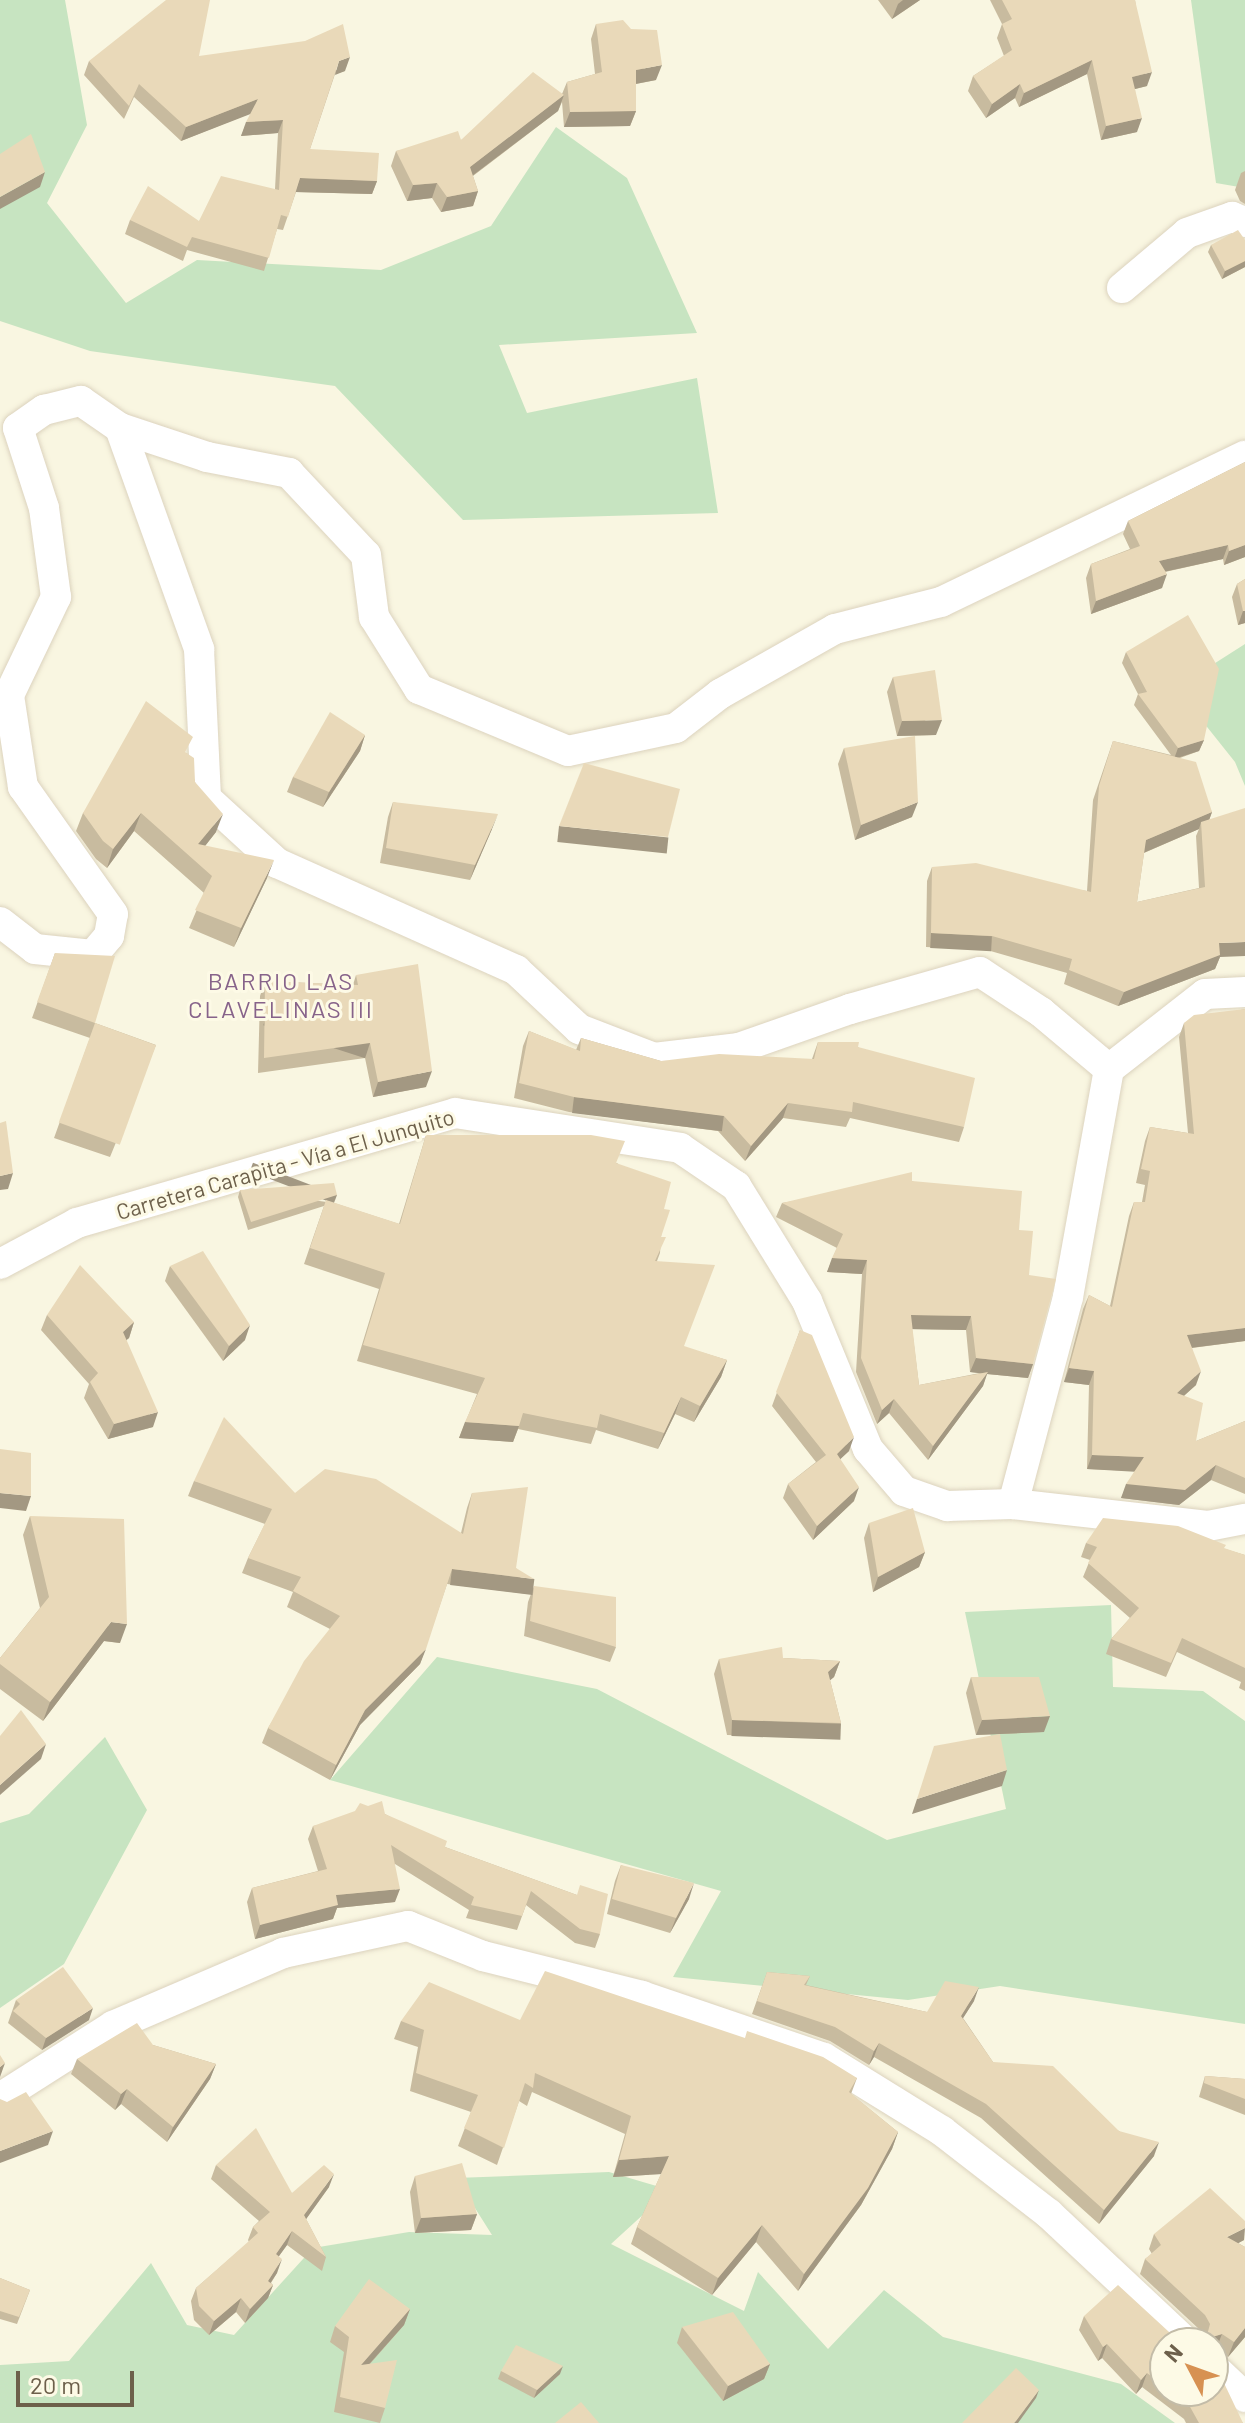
<!DOCTYPE html>
<meta charset="utf-8">
<style>
body{margin:0}
#map{position:relative;width:1245px;height:2423px;overflow:hidden;background:#f9f6e1;font-family:Barlow,sans-serif}
div>[style]{position:absolute}
.green>*{inset:0;background:#c7e4c1}
.roads{filter:drop-shadow(0 0 2px #dcd3be) drop-shadow(0 0 2px #dcd3be)}
.street>*{height:30px;margin:-15px;padding:0 15px;transform-origin:15px;border-radius:15px;background:#fff}
.wall>*{inset:0;background:#c8bb9f}
.shaded-wall>*{inset:0;background:#a39882;transform-origin:0 0}
.building>*{inset:0;background:#e9d9b9;transform-origin:0 0}
span{translate:-50% -50%;white-space:nowrap;text-align:center;line-height:1.15;-webkit-text-stroke:6px #fdfae6;paint-order:stroke}
.street-label{font-size:22px;color:#6d604b}
.neighbourhood-label{font-size:24px;color:#87638a;letter-spacing:2px}
.north{position:absolute;left:1149px;top:2327px;width:80px;height:80px;box-sizing:border-box;background:#fdfae6;border:2px solid #c3bca8;border-radius:50%;rotate:311deg;font-size:22px;font-weight:700;line-height:32px;text-align:center;color:#6d604b}
.north::after{content:'';display:block;margin:auto;width:28px;height:36px;background:#d79152;clip-path:polygon(50% 0,100% 100%,50% 72%,0 100%)}
.scale{position:absolute;left:16px;top:2371px;width:118px;height:36px;box-sizing:border-box;border:4px solid #6d604b;border-top:0;padding-left:10px;font-size:24px;line-height:28px;white-space:nowrap;color:#6d604b;-webkit-text-stroke:6px #fdfae6;paint-order:stroke}
</style>
<div id="map">
<div class="green">
<i style="clip-path:polygon(0 0,65px 0,87px 125px,47px 203px,126px 303px,197px 260px,381px 270px,491px 226px,556px 127px,627px 178px,697px 333px,499px 345px,527px 413px,697px 378px,718px 513px,463px 520px,335px 386px,90px 351px,0 321px)"></i>
<i style="clip-path:polygon(1191px 0,1245px 0,1245px 188px,1216px 183px)"></i>
<i style="clip-path:polygon(1245px 644px,1245px 786px,1235px 762px,1176px 688px)"></i>
<i style="clip-path:polygon(1111px 1605px,1113px 1687px,1203px 1691px,1245px 1721px,1245px 2024px,1000px 1986px,908px 2000px,673px 1977px,721px 1891px,330px 1780px,437px 1657px,597px 1689px,887px 1840px,1006px 1809px,965px 1612px)"></i>
<i style="clip-path:polygon(105px 1737px,147px 1810px,64px 1964px,0 2008px,0 1823px,29px 1814px)"></i>
<i style="clip-path:polygon(609px 2172px,670px 2190px,611px 2244px,744px 2311px,758px 2272px,828px 2349px,884px 2290px,943px 2337px,1121px 2384px,1175px 2423px,0 2423px,0 2365px,69px 2361px,151px 2263px,187px 2325px,234px 2335px,313px 2248px,409px 2232px,492px 2235px,456px 2178px)"></i>
</div>
<div class="roads">
<div class="street">
<i style="left:1122px;top:288px;width:85px;rotate:-40.2deg"></i>
<i style="left:1187px;top:233px;width:48px;rotate:-19.6deg"></i>
<i style="left:1232px;top:217px;width:14px;rotate:21deg"></i>
<i style="left:120px;top:428px;width:235px;rotate:70.3deg"></i>
<i style="left:199px;top:649px;width:149px;rotate:87.3deg"></i>
<i style="left:206px;top:798px;width:96px;rotate:42.5deg"></i>
<i style="left:277px;top:863px;width:262px;rotate:24.1deg"></i>
<i style="left:516px;top:970px;width:86px;rotate:43.1deg"></i>
<i style="left:579px;top:1029px;width:80px;rotate:21.1deg"></i>
<i style="left:654px;top:1058px;width:86px;rotate:-6.7deg"></i>
<i style="left:739px;top:1048px;width:118px;rotate:-19.4deg"></i>
<i style="left:850px;top:1009px;width:135px;rotate:-15.9deg"></i>
<i style="left:980px;top:972px;width:73px;rotate:33.3deg"></i>
<i style="left:1041px;top:1012px;width:89px;rotate:40deg"></i>
<i style="left:0;top:922px;width:44px;rotate:37.6deg"></i>
<i style="left:35px;top:949px;width:58px;rotate:5.9deg"></i>
<i style="left:93px;top:955px;width:25px;rotate:-50deg"></i>
<i style="left:109px;top:936px;width:22px;rotate:-80deg"></i>
<i style="left:113px;top:914px;width:156px;rotate:-125.3deg"></i>
<i style="left:23px;top:787px;width:93px;rotate:-98.7deg"></i>
<i style="left:9px;top:695px;width:109px;rotate:-64.4deg"></i>
<i style="left:56px;top:597px;width:90px;rotate:-97.7deg"></i>
<i style="left:44px;top:508px;width:84px;rotate:-108deg"></i>
<i style="left:18px;top:428px;width:32px;rotate:-35deg"></i>
<i style="left:44px;top:410px;width:38px;rotate:-14deg"></i>
<i style="left:81px;top:401px;width:47px;rotate:34.7deg"></i>
<i style="left:120px;top:428px;width:92px;rotate:18.4deg"></i>
<i style="left:207px;top:457px;width:84px;rotate:11deg"></i>
<i style="left:289px;top:473px;width:112px;rotate:46.8deg"></i>
<i style="left:366px;top:555px;width:63px;rotate:82.6deg"></i>
<i style="left:374px;top:617px;width:85px;rotate:58deg"></i>
<i style="left:419px;top:689px;width:161px;rotate:22.6deg"></i>
<i style="left:568px;top:751px;width:110px;rotate:-12deg"></i>
<i style="left:676px;top:728px;width:56px;rotate:-37.7deg"></i>
<i style="left:720px;top:694px;width:132px;rotate:-29.5deg"></i>
<i style="left:835px;top:629px;width:109px;rotate:-14.3deg"></i>
<i style="left:941px;top:602px;width:337px;rotate:-25.7deg"></i>
<i style="left:0;top:1264px;width:87px;rotate:-28deg"></i>
<i style="left:77px;top:1223px;width:394px;rotate:-16.2deg"></i>
<i style="left:455px;top:1113px;width:228px;rotate:8.8deg"></i>
<i style="left:680px;top:1148px;width:68px;rotate:34.2deg"></i>
<i style="left:736px;top:1186px;width:135px;rotate:58.3deg"></i>
<i style="left:807px;top:1301px;width:160px;rotate:67.6deg"></i>
<i style="left:868px;top:1449px;width:55px;rotate:49.4deg"></i>
<i style="left:904px;top:1491px;width:46px;rotate:19.2deg"></i>
<i style="left:947px;top:1506px;width:66px;rotate:-1.7deg"></i>
<i style="left:1013px;top:1504px;width:196px;rotate:6.4deg"></i>
<i style="left:1208px;top:1526px;width:38px;rotate:-11deg"></i>
<i style="left:1013px;top:1504px;width:214px;rotate:-75.1deg"></i>
<i style="left:1068px;top:1297px;width:232px;rotate:-79.8deg"></i>
<i style="left:1109px;top:1069px;width:122px;rotate:-38deg"></i>
<i style="left:1205px;top:994px;width:40px;rotate:-2.9deg"></i>
<i style="left:0;top:2098px;width:134px;rotate:-32.5deg"></i>
<i style="left:113px;top:2026px;width:185px;rotate:-23.2deg"></i>
<i style="left:283px;top:1953px;width:128px;rotate:-12.2deg"></i>
<i style="left:408px;top:1926px;width:81px;rotate:21.8deg"></i>
<i style="left:483px;top:1956px;width:164px;rotate:14.1deg"></i>
<i style="left:642px;top:1996px;width:192px;rotate:18.8deg"></i>
<i style="left:824px;top:2058px;width:139px;rotate:31.7deg"></i>
<i style="left:942px;top:2131px;width:135px;rotate:37.8deg"></i>
<i style="left:1049px;top:2214px;width:189px;rotate:43.1deg"></i>
<i style="left:1213px;top:2367px;width:44px;rotate:43.2deg"></i>
</div>
</div>
<div class="wall">
<i style="clip-path:polygon(878px 0,920px 0,892px 19px)"></i>
<i style="clip-path:polygon(990px 0,1135px 0,1147px 86px,1135px 89px,1137px 132px,1101px 140px,1087px 74px,1019px 107px,1015px 98px,986px 118px,968px 91px,973px 76px,1004px 56px,997px 38px,1002px 24px)"></i>
<i style="clip-path:polygon(596px 24px,656px 80px,636px 84px,636px 111px,630px 126px,564px 127px,562px 102px,558px 111px,473px 176px,478px 191px,473px 206px,441px 212px,432px 198px,407px 201px,391px 166px,396px 151px,461px 140px,562px 94px,567px 82px,595px 74px,591px 39px)"></i>
<i style="clip-path:polygon(199px 56px,345px 71px,335px 74px,310px 149px,377px 181px,372px 194px,296px 192px,283px 230px,277px 229px,264px 271px,187px 250px,183px 261px,125px 234px,130px 220px,199px 221px,275px 189px,278px 133px,241px 136px,251px 113px,181px 141px,134px 97px,124px 119px,84px 75px,89px 61px)"></i>
<i style="clip-path:polygon(1245px 171px,1245px 204px,1240px 201px,1235px 190px,1241px 173px)"></i>
<i style="clip-path:polygon(1245px 240px,1245px 267px,1222px 279px,1208px 252px,1211px 245px)"></i>
<i style="clip-path:polygon(1245px 462px,1245px 557px,1224px 565px,1223px 559px,1165px 572px,1162px 588px,1091px 614px,1086px 578px,1091px 564px,1130px 549px,1123px 534px,1128px 521px)"></i>
<i style="clip-path:polygon(1245px 579px,1245px 623px,1238px 625px,1232px 597px,1237px 584px)"></i>
<i style="clip-path:polygon(evenodd,1126px 652px,1204px 740px,1199px 751px,1180px 758px,1212px 812px,1209px 820px,1220px 957px,1215px 969px,1118px 1006px,1064px 984px,1067px 973px,987px 950px,926px 947px,927px 881px,932px 867px,1087px 891px,1093px 800px,1113px 741px,1171px 755px,1134px 705px,1138px 694px,1122px 663px,1126px 652px,1199px 829px,1196px 836px,1199px 888px,1137px 902px,1144px 853px,1199px 829px)"></i>
<i style="clip-path:polygon(893px 677px,936px 735px,897px 736px,887px 692px)"></i>
<i style="clip-path:polygon(365px 735px,360px 751px,323px 807px,287px 792px,293px 777px)"></i>
<i style="clip-path:polygon(844px 748px,912px 817px,855px 840px,838px 764px)"></i>
<i style="clip-path:polygon(187px 753px,195px 782px,216px 832px,205px 846px,267px 878px,234px 947px,189px 928px,204px 893px,134px 831px,107px 868px,96px 859px,76px 831px,83px 813px)"></i>
<i style="clip-path:polygon(393px 802px,492px 829px,470px 880px,380px 863px,388px 817px)"></i>
<i style="clip-path:polygon(55px 953px,95px 1023px,156px 1045px,110px 1157px,54px 1138px,90px 1038px,32px 1018px)"></i>
<i style="clip-path:polygon(356px 975px,426px 1087px,373px 1097px,365px 1058px,258px 1073px,260px 996px,265px 981px,353px 985px)"></i>
<i style="clip-path:polygon(1245px 1009px,1245px 1341px,1192px 1348px,1196px 1385px,1184px 1396px,1196px 1441px,1245px 1421px,1245px 1494px,1211px 1480px,1179px 1505px,1121px 1498px,1135px 1471px,1087px 1469px,1089px 1385px,1064px 1382px,1083px 1309px,1089px 1295px,1110px 1306px,1129px 1216px,1134px 1202px,1142px 1202px,1145px 1185px,1136px 1183px,1145px 1141px,1150px 1127px,1188px 1133px,1179px 1037px,1184px 1023px)"></i>
<i style="clip-path:polygon(529px 1031px,576px 1050px,581px 1038px,661px 1061px,812px 1059px,818px 1042px,858px 1047px,964px 1127px,959px 1142px,850px 1118px,846px 1127px,783px 1118px,745px 1161px,718px 1131px,569px 1112px,514px 1098px,523px 1046px)"></i>
<i style="clip-path:polygon(426px 1135px,617px 1163px,664px 1209px,661px 1237px,660px 1253px,657px 1261px,684px 1347px,727px 1360px,721px 1377px,694px 1422px,675px 1414px,658px 1449px,596px 1430px,591px 1444px,518px 1429px,513px 1442px,459px 1438px,477px 1394px,357px 1361px,379px 1289px,304px 1264px,324px 1206px,248px 1230px,238px 1197px,240px 1190px,334px 1203px,399px 1224px)"></i>
<i style="clip-path:polygon(evenodd,912px 1181px,1019px 1230px,1029px 1275px,1033px 1364px,1028px 1378px,987px 1374px,983px 1386px,928px 1460px,889px 1413px,877px 1424px,856px 1372px,862px 1274px,827px 1272px,837px 1248px,776px 1217px,782px 1203px,912px 1181px,912px 1329px,966px 1330px,970px 1372px,980px 1373px,919px 1385px,912px 1329px)"></i>
<i style="clip-path:polygon(170px 1266px,245px 1340px,223px 1361px,165px 1281px)"></i>
<i style="clip-path:polygon(47px 1315px,134px 1322px,129px 1338px,126px 1340px,153px 1427px,108px 1439px,84px 1398px,89px 1384px,41px 1330px)"></i>
<i style="clip-path:polygon(800px 1330px,849px 1451px,840px 1459px,854px 1501px,813px 1540px,783px 1498px,788px 1484px,816px 1462px,772px 1406px)"></i>
<i style="clip-path:polygon(194px 1481px,295px 1493px,461px 1533px,467px 1508px,472px 1493px,516px 1568px,528px 1594px,447px 1584px,420px 1664px,360px 1725px,330px 1780px,262px 1743px,268px 1728px,330px 1629px,287px 1607px,293px 1592px,242px 1573px,248px 1558px,265px 1524px,188px 1496px)"></i>
<i style="clip-path:polygon(30px 1516px,120px 1643px,104px 1641px,43px 1721px,0 1689px,0 1658px,40px 1608px,23px 1535px)"></i>
<i style="clip-path:polygon(869px 1523px,925px 1552px,919px 1567px,873px 1592px,864px 1538px)"></i>
<i style="clip-path:polygon(1086px 1543px,1225px 1549px,1245px 1555px,1245px 1691px,1239px 1688px,1241px 1682px,1177px 1652px,1166px 1677px,1106px 1654px,1111px 1639px,1130px 1618px,1083px 1577px,1090px 1560px,1081px 1557px)"></i>
<i style="clip-path:polygon(534px 1586px,616px 1647px,610px 1662px,524px 1636px,528px 1602px)"></i>
<i style="clip-path:polygon(783px 1658px,840px 1661px,834px 1677px,830px 1680px,841px 1723px,836px 1738px,727px 1735px,714px 1674px,719px 1659px)"></i>
<i style="clip-path:polygon(971px 1677px,1044px 1732px,976px 1735px,966px 1693px)"></i>
<i style="clip-path:polygon(385px 1814px,445px 1847px,577px 1895px,600px 1934px,595px 1948px,575px 1943px,526px 1905px,517px 1930px,466px 1918px,469px 1910px,395px 1864px,395px 1902px,337px 1908px,333px 1919px,255px 1939px,247px 1902px,252px 1888px,318px 1871px,308px 1839px,313px 1826px)"></i>
<i style="clip-path:polygon(621px 1865px,689px 1899px,670px 1933px,607px 1914px,615px 1881px)"></i>
<i style="clip-path:polygon(767px 1972px,810px 1976px,806px 1985px,927px 2012px,974px 2001px,963px 2018px,993px 2062px,1119px 2131px,1154px 2156px,1099px 2224px,981px 2118px,874px 2057px,869px 2065px,830px 2041px,752px 2014px)"></i>
<i style="clip-path:polygon(16px 2000px,89px 2020px,42px 2050px,8px 2023px)"></i>
<i style="clip-path:polygon(520px 2020px,857px 2078px,851px 2094px,898px 2132px,892px 2149px,861px 2205px,798px 2291px,756px 2242px,712px 2295px,631px 2244px,637px 2227px,661px 2174px,613px 2177px,625px 2134px,532px 2092px,527px 2106px,519px 2101px,497px 2165px,458px 2146px,471px 2112px,410px 2091px,418px 2047px,394px 2039px,401px 2021px)"></i>
<i style="clip-path:polygon(153px 2045px,216px 2064px,210px 2079px,167px 2142px,121px 2104px,115px 2110px,71px 2074px,77px 2059px)"></i>
<i style="clip-path:polygon(1205px 2076px,1245px 2079px,1245px 2115px,1199px 2097px)"></i>
<i style="clip-path:polygon(216px 2165px,292px 2193px,329px 2187px,306px 2219px,326px 2257px,322px 2271px,287px 2245px,279px 2256px,277px 2273px,271px 2283px,273px 2285px,268px 2298px,245px 2323px,236px 2312px,209px 2335px,194px 2320px,191px 2301px,196px 2288px,249px 2242px,248px 2240px,253px 2227px,259px 2221px,211px 2179px)"></i>
<i style="clip-path:polygon(415px 2176px,477px 2214px,471px 2230px,415px 2233px,410px 2192px)"></i>
<i style="clip-path:polygon(1154px 2234px,1244px 2240px,1238px 2243px,1245px 2247px,1245px 2337px,1228px 2357px,1216px 2349px,1213px 2343px,1202px 2343px,1204px 2342px,1204px 2339px,1200px 2330px,1140px 2274px,1145px 2259px,1152px 2254px,1149px 2249px)"></i>
<i style="clip-path:polygon(0 2278px,30px 2290px,17px 2324px,0 2319px)"></i>
<i style="clip-path:polygon(410px 2309px,404px 2325px,370px 2364px,385px 2408px,380px 2423px,334px 2412px,344px 2352px,330px 2342px,335px 2326px)"></i>
<i style="clip-path:polygon(1084px 2316px,1165px 2343px,1165px 2391px,1213px 2391px,1243px 2423px,1186px 2423px,1184px 2419px,1142px 2387px,1136px 2394px,1102px 2358px,1098px 2361px,1079px 2330px)"></i>
<i style="clip-path:polygon(682px 2327px,770px 2364px,764px 2379px,723px 2401px,677px 2343px)"></i>
<i style="clip-path:polygon(501px 2371px,560px 2374px,534px 2398px,498px 2379px)"></i>
</div>
<div class="shaded-wall">
<i style="clip-path:polygon(903px 0,920px 0,892px 19px,898px 4px)"></i>
<i style="clip-path:polygon(350px 57px,345px 71px,335px 75px,339px 61px)"></i>
<i style="clip-path:polygon(1092px 60px,1087px 74px,1019px 107px,1024px 93px)"></i>
<i style="clip-path:polygon(662px 65px,656px 80px,630px 85px,636px 70px)"></i>
<i style="clip-path:polygon(1152px 72px,1147px 86px,1127px 91px,1132px 77px)"></i>
<i style="clip-path:polygon(1020px 84px,1015px 98px,986px 118px,992px 104px)"></i>
<i style="clip-path:polygon(564px 95px,558px 111px,464px 182px,470px 167px)"></i>
<i style="clip-path:polygon(258px 99px,253px 113px,181px 141px,186px 127px)"></i>
<i style="clip-path:polygon(636px 111px,630px 126px,564px 127px,570px 112px)"></i>
<i style="clip-path:polygon(1142px 118px,1137px 132px,1101px 140px,1106px 126px)"></i>
<i style="clip-path:polygon(283px 120px,278px 133px,241px 136px,246px 122px)"></i>
<i style="clip-path:polygon(45px 172px,40px 187px,0 209px,0 197px)"></i>
<i style="clip-path:polygon(300px 178px,377px 181px,372px 194px,295px 192px)"></i>
<i style="clip-path:polygon(437px 183px,432px 198px,407px 201px,413px 185px)"></i>
<i style="clip-path:polygon(478px 191px,473px 206px,441px 212px,447px 197px)"></i>
<i style="clip-path:polygon(1245px 261px,1245px 267px,1222px 279px,1225px 271px)"></i>
<i style="clip-path:polygon(1228px 545px,1223px 559px,1154px 574px,1159px 561px)"></i>
<i style="clip-path:polygon(1245px 545px,1245px 557px,1224px 565px,1229px 551px)"></i>
<i style="clip-path:polygon(1167px 574px,1162px 588px,1091px 614px,1096px 601px)"></i>
<i style="clip-path:polygon(1243px 611px,1245px 611px,1245px 623px,1238px 625px)"></i>
<i style="clip-path:polygon(942px 720px,936px 735px,897px 736px,902px 721px)"></i>
<i style="clip-path:polygon(365px 735px,360px 751px,323px 807px,329px 792px)"></i>
<i style="clip-path:polygon(1204px 740px,1199px 751px,1174px 759px,1178px 748px)"></i>
<i style="clip-path:polygon(918px 802px,912px 817px,855px 840px,861px 825px)"></i>
<i style="clip-path:polygon(1212px 812px,1207px 826px,1201px 822px,1199px 829px,1141px 854px,1146px 840px)"></i>
<i style="clip-path:polygon(141px 813px,134px 831px,107px 868px,113px 849px)"></i>
<i style="clip-path:polygon(223px 814px,216px 832px,194px 860px,198px 844px)"></i>
<i style="clip-path:polygon(498px 814px,492px 829px,470px 880px,475px 865px)"></i>
<i style="left:559px;top:826px;width:110px;height:16px;rotate:6deg"></i>
<i style="clip-path:polygon(274px 860px,267px 878px,234px 947px,241px 928px)"></i>
<i style="left:931px;top:933px;width:61px;height:15px;rotate:3deg"></i>
<i style="clip-path:polygon(1245px 942px,1245px 956px,1220px 957px,1215px 969px,1118px 1006px,1124px 992px,1219px 943px)"></i>
<i style="left:370px;top:1043px;width:16px;height:107px;rotate:108deg"></i>
<i style="clip-path:polygon(432px 1071px,426px 1087px,373px 1097px,378px 1082px)"></i>
<i style="left:574px;top:1097px;width:151px;height:16px;rotate:7deg"></i>
<i style="clip-path:polygon(788px 1103px,783px 1118px,745px 1161px,751px 1146px)"></i>
<i style="clip-path:polygon(13px 1173px,8px 1189px,0 1190px,0 1176px)"></i>
<i style="left:337px;top:1195px;width:9px;height:90px;rotate:111deg"></i>
<i style="clip-path:polygon(832px 1258px,867px 1260px,862px 1274px,827px 1272px)"></i>
<i style="clip-path:polygon(911px 1315px,971px 1316px,966px 1330px,905px 1329px)"></i>
<i style="clip-path:polygon(134px 1322px,129px 1338px,118px 1347px,123px 1332px)"></i>
<i style="clip-path:polygon(250px 1325px,245px 1340px,223px 1361px,229px 1346px)"></i>
<i style="clip-path:polygon(1245px 1328px,1245px 1341px,1182px 1349px,1187px 1335px)"></i>
<i style="clip-path:polygon(976px 1358px,1033px 1364px,1028px 1378px,987px 1374px,983px 1386px,928px 1460px,933px 1446px,986px 1374px,970px 1372px)"></i>
<i style="clip-path:polygon(727px 1360px,721px 1377px,694px 1422px,700px 1406px)"></i>
<i style="clip-path:polygon(1069px 1368px,1094px 1371px,1089px 1385px,1064px 1382px)"></i>
<i style="clip-path:polygon(1201px 1371px,1196px 1385px,1171px 1407px,1177px 1393px)"></i>
<i style="clip-path:polygon(681px 1397px,675px 1414px,658px 1449px,664px 1433px)"></i>
<i style="clip-path:polygon(894px 1399px,889px 1413px,877px 1424px,882px 1410px)"></i>
<i style="clip-path:polygon(158px 1412px,153px 1427px,108px 1439px,114px 1424px)"></i>
<i style="clip-path:polygon(465px 1422px,519px 1426px,513px 1442px,459px 1438px)"></i>
<i style="clip-path:polygon(854px 1437px,849px 1451px,832px 1467px,837px 1454px)"></i>
<i style="clip-path:polygon(1092px 1455px,1144px 1457px,1139px 1472px,1087px 1469px)"></i>
<i style="clip-path:polygon(1216px 1465px,1211px 1480px,1179px 1505px,1121px 1498px,1126px 1484px)"></i>
<i style="clip-path:polygon(859px 1487px,854px 1501px,813px 1540px,817px 1526px)"></i>
<i style="clip-path:polygon(0 1493px,31px 1496px,26px 1511px,0 1508px)"></i>
<i style="clip-path:polygon(925px 1552px,919px 1567px,873px 1592px,878px 1577px)"></i>
<i style="left:452px;top:1569px;width:83px;height:16px;rotate:7deg"></i>
<i style="clip-path:polygon(111px 1622px,127px 1624px,120px 1643px,104px 1641px,43px 1721px,50px 1702px)"></i>
<i style="clip-path:polygon(426px 1649px,420px 1664px,360px 1725px,330px 1780px,336px 1765px,365px 1710px)"></i>
<i style="clip-path:polygon(840px 1661px,834px 1677px,822px 1687px,828px 1672px)"></i>
<i style="clip-path:polygon(1050px 1716px,1044px 1732px,976px 1735px,982px 1720px)"></i>
<i style="left:732px;top:1720px;width:109px;height:16px;rotate:2deg"></i>
<i style="clip-path:polygon(46px 1744px,41px 1759px,0 1795px,0 1785px)"></i>
<i style="clip-path:polygon(1007px 1770px,1002px 1786px,912px 1814px,917px 1799px)"></i>
<i style="clip-path:polygon(694px 1883px,689px 1899px,670px 1933px,676px 1918px)"></i>
<i style="clip-path:polygon(400px 1889px,395px 1902px,337px 1908px,333px 1919px,255px 1939px,260px 1925px,336px 1895px)"></i>
<i style="clip-path:polygon(979px 1987px,974px 2001px,956px 2029px,961px 2016px)"></i>
<i style="clip-path:polygon(93px 2008px,89px 2020px,42px 2050px,46px 2038px)"></i>
<i style="clip-path:polygon(879px 2043px,874px 2057px,869px 2065px,874px 2051px)"></i>
<i style="clip-path:polygon(5px 2063px,0 2077px,0 2067px)"></i>
<i style="clip-path:polygon(216px 2064px,210px 2079px,167px 2142px,173px 2127px)"></i>
<i style="clip-path:polygon(127px 2089px,121px 2104px,115px 2110px,121px 2094px)"></i>
<i style="clip-path:polygon(53px 2131px,48px 2145px,0 2163px,0 2151px)"></i>
<i style="clip-path:polygon(898px 2132px,892px 2149px,861px 2205px,798px 2291px,804px 2274px)"></i>
<i style="clip-path:polygon(1159px 2142px,1154px 2156px,1099px 2224px,1104px 2210px)"></i>
<i style="clip-path:polygon(669px 2156px,662px 2174px,613px 2177px,619px 2160px)"></i>
<i style="clip-path:polygon(334px 2174px,329px 2187px,299px 2229px,304px 2215px)"></i>
<i style="clip-path:polygon(477px 2214px,471px 2230px,415px 2233px,421px 2218px)"></i>
<i style="clip-path:polygon(762px 2225px,756px 2242px,712px 2295px,718px 2278px)"></i>
<i style="clip-path:polygon(1245px 2228px,1244px 2240px,1222px 2252px,1227px 2237px)"></i>
<i style="clip-path:polygon(292px 2231px,287px 2245px,271px 2267px,276px 2254px)"></i>
<i style="clip-path:polygon(282px 2259px,277px 2273px,263px 2294px,268px 2281px)"></i>
<i style="clip-path:polygon(273px 2285px,268px 2298px,245px 2323px,250px 2309px)"></i>
<i style="clip-path:polygon(241px 2298px,236px 2312px,209px 2335px,214px 2321px)"></i>
<i style="clip-path:polygon(410px 2309px,404px 2325px,355px 2380px,361px 2365px)"></i>
<i style="clip-path:polygon(1245px 2328px,1245px 2337px,1228px 2357px,1234px 2342px)"></i>
<i style="clip-path:polygon(1222px 2334px,1216px 2349px,1213px 2350px,1213px 2343px,1205px 2343px,1206px 2339px)"></i>
<i style="clip-path:polygon(1107px 2344px,1102px 2358px,1098px 2361px,1103px 2347px)"></i>
<i style="clip-path:polygon(770px 2364px,764px 2379px,723px 2401px,728px 2386px)"></i>
<i style="clip-path:polygon(563px 2366px,560px 2374px,534px 2398px,537px 2390px)"></i>
<i style="clip-path:polygon(1147px 2373px,1142px 2387px,1136px 2394px,1141px 2380px)"></i>
<i style="clip-path:polygon(1039px 2390px,1036px 2398px,1018px 2423px,1014px 2423px)"></i>
</div>
<div class="building">
<i style="clip-path:polygon(166px 0,210px 0,199px 56px,305px 41px,343px 24px,350px 57px,339px 61px,310px 149px,379px 153px,377px 181px,300px 178px,288px 217px,281px 215px,269px 258px,192px 237px,187px 247px,130px 220px,148px 186px,199px 221px,221px 176px,279px 190px,283px 120px,246px 122px,258px 99px,186px 127px,139px 84px,129px 106px,89px 61px)"></i>
<i style="clip-path:polygon(1002px 0,1135px 0,1152px 72px,1132px 77px,1142px 118px,1106px 126px,1092px 60px,1024px 93px,1020px 84px,992px 104px,973px 76px,1012px 50px,1002px 24px,1012px 19px)"></i>
<i style="clip-path:polygon(623px 20px,631px 29px,657px 30px,662px 65px,636px 70px,636px 111px,570px 112px,567px 82px,602px 72px,596px 24px)"></i>
<i style="clip-path:polygon(533px 72px,564px 95px,470px 167px,478px 191px,447px 197px,437px 183px,413px 185px,396px 151px,458px 131px,461px 140px)"></i>
<i style="clip-path:polygon(31px 134px,45px 172px,0 197px,0 154px)"></i>
<i style="clip-path:polygon(1238px 230px,1245px 240px,1245px 261px,1225px 271px,1211px 245px)"></i>
<i style="clip-path:polygon(1245px 462px,1245px 545px,1229px 551px,1228px 545px,1159px 561px,1167px 574px,1096px 601px,1091px 564px,1140px 546px,1128px 521px)"></i>
<i style="clip-path:polygon(1245px 579px,1245px 611px,1243px 611px,1237px 584px)"></i>
<i style="clip-path:polygon(1188px 615px,1219px 669px,1204px 740px,1178px 748px,1138px 694px,1147px 692px,1126px 652px)"></i>
<i style="clip-path:polygon(935px 670px,942px 720px,902px 721px,893px 677px)"></i>
<i style="clip-path:polygon(146px 701px,193px 737px,185px 752px,194px 758px,195px 782px,223px 814px,198px 844px,274px 860px,241px 928px,195px 910px,212px 876px,141px 813px,113px 849px,103px 841px,83px 813px)"></i>
<i style="clip-path:polygon(330px 712px,365px 735px,329px 792px,293px 777px)"></i>
<i style="clip-path:polygon(915px 736px,918px 802px,861px 825px,844px 748px)"></i>
<i style="clip-path:polygon(1113px 741px,1196px 762px,1212px 812px,1146px 840px,1137px 902px,1205px 887px,1201px 822px,1245px 808px,1245px 942px,1219px 943px,1220px 955px,1124px 992px,1069px 970px,1072px 959px,992px 936px,931px 933px,932px 867px,976px 863px,1091px 892px,1099px 786px)"></i>
<i style="clip-path:polygon(584px 763px,680px 789px,668px 837px,559px 826px)"></i>
<i style="clip-path:polygon(393px 802px,498px 814px,475px 865px,386px 848px)"></i>
<i style="clip-path:polygon(55px 953px,115px 956px,95px 1023px,37px 1002px)"></i>
<i style="clip-path:polygon(418px 964px,432px 1071px,378px 1082px,370px 1043px,264px 1058px,265px 981px,358px 985px,356px 975px)"></i>
<i style="clip-path:polygon(1245px 1009px,1245px 1328px,1187px 1335px,1201px 1371px,1177px 1393px,1203px 1403px,1196px 1441px,1245px 1421px,1245px 1478px,1216px 1465px,1185px 1490px,1126px 1484px,1144px 1457px,1092px 1455px,1094px 1371px,1069px 1368px,1089px 1295px,1112px 1307px,1134px 1202px,1145px 1202px,1150px 1171px,1141px 1169px,1150px 1127px,1194px 1134px,1184px 1023px,1194px 1015px)"></i>
<i style="left:95px;top:1023px;width:65px;height:106px;rotate:20deg"></i>
<i style="clip-path:polygon(529px 1031px,580px 1051px,581px 1038px,661px 1061px,719px 1054px,814px 1059px,818px 1042px,859px 1042px,858px 1047px,975px 1078px,964px 1127px,853px 1102px,852px 1112px,788px 1103px,751px 1146px,724px 1116px,574px 1097px,519px 1083px)"></i>
<i style="clip-path:polygon(6px 1121px,13px 1173px,0 1176px,0 1123px)"></i>
<i style="clip-path:polygon(426px 1135px,591px 1135px,625px 1141px,616px 1163px,671px 1182px,664px 1209px,670px 1210px,661px 1237px,666px 1237px,655px 1261px,715px 1265px,684px 1346px,727px 1360px,700px 1406px,681px 1397px,664px 1433px,600px 1414px,597px 1428px,523px 1413px,519px 1426px,465px 1422px,485px 1378px,363px 1345px,385px 1273px,310px 1248px,326px 1200px,400px 1224px)"></i>
<i style="clip-path:polygon(912px 1172px,912px 1181px,1022px 1191px,1019px 1230px,1033px 1231px,1029px 1275px,1056px 1279px,1033px 1364px,976px 1358px,971px 1316px,911px 1315px,919px 1385px,988px 1372px,933px 1446px,894px 1399px,882px 1410px,861px 1358px,867px 1260px,832px 1258px,843px 1234px,782px 1203px)"></i>
<i style="clip-path:polygon(334px 1183px,337px 1195px,251px 1222px,240px 1190px)"></i>
<i style="clip-path:polygon(203px 1251px,250px 1325px,229px 1346px,170px 1266px)"></i>
<i style="clip-path:polygon(80px 1265px,134px 1322px,123px 1332px,158px 1412px,114px 1424px,90px 1382px,98px 1373px,47px 1315px)"></i>
<i style="clip-path:polygon(800px 1330px,812px 1335px,854px 1437px,837px 1454px,859px 1487px,817px 1526px,788px 1484px,826px 1455px,776px 1392px)"></i>
<i style="clip-path:polygon(224px 1417px,295px 1493px,325px 1469px,376px 1479px,463px 1534px,472px 1493px,528px 1487px,516px 1568px,534px 1579px,452px 1569px,426px 1649px,365px 1710px,336px 1765px,268px 1728px,304px 1661px,340px 1616px,293px 1591px,301px 1577px,248px 1558px,272px 1509px,194px 1481px)"></i>
<i style="clip-path:polygon(0 1449px,31px 1453px,31px 1496px,0 1493px)"></i>
<i style="clip-path:polygon(913px 1508px,925px 1552px,878px 1577px,869px 1523px)"></i>
<i style="clip-path:polygon(30px 1516px,124px 1519px,127px 1624px,111px 1622px,50px 1702px,0 1664px,0 1658px,49px 1597px)"></i>
<i style="clip-path:polygon(1103px 1518px,1178px 1526px,1226px 1545px,1224px 1548px,1245px 1555px,1245px 1668px,1182px 1638px,1171px 1663px,1111px 1639px,1139px 1608px,1088px 1563px,1097px 1547px,1086px 1543px)"></i>
<i style="clip-path:polygon(534px 1586px,616px 1597px,616px 1647px,530px 1621px)"></i>
<i style="clip-path:polygon(782px 1647px,783px 1658px,840px 1661px,828px 1672px,841px 1723px,732px 1720px,719px 1659px)"></i>
<i style="clip-path:polygon(971px 1677px,1039px 1677px,1050px 1716px,982px 1720px)"></i>
<i style="clip-path:polygon(21px 1710px,46px 1744px,0 1785px,0 1736px)"></i>
<i style="clip-path:polygon(1000px 1734px,1007px 1770px,917px 1799px,934px 1746px)"></i>
<i style="clip-path:polygon(382px 1801px,385px 1814px,447px 1841px,445px 1847px,577px 1895px,580px 1885px,608px 1894px,600px 1934px,580px 1929px,531px 1891px,522px 1916px,471px 1905px,474px 1897px,391px 1845px,400px 1889px,336px 1895px,338px 1905px,260px 1925px,252px 1888px,327px 1869px,313px 1826px,355px 1811px,360px 1803px,368px 1806px)"></i>
<i style="clip-path:polygon(621px 1865px,694px 1883px,676px 1918px,612px 1899px)"></i>
<i style="clip-path:polygon(63px 1967px,93px 2008px,46px 2038px,13px 2011px,20px 2004px,16px 2000px)"></i>
<i style="clip-path:polygon(545px 1971px,745px 2038px,747px 2031px,823px 2057px,857px 2078px,849px 2092px,898px 2132px,868px 2188px,804px 2274px,762px 2225px,718px 2278px,637px 2227px,669px 2156px,619px 2160px,631px 2116px,535px 2073px,533px 2088px,525px 2083px,504px 2148px,464px 2128px,478px 2095px,416px 2073px,424px 2030px,401px 2021px,429px 1982px,520px 2020px)"></i>
<i style="clip-path:polygon(767px 1972px,810px 1976px,804px 1985px,927px 2012px,945px 1981px,979px 1987px,961px 2016px,993px 2062px,1053px 2066px,1119px 2131px,1159px 2142px,1104px 2210px,986px 2104px,879px 2043px,874px 2051px,835px 2027px,757px 2001px)"></i>
<i style="clip-path:polygon(137px 2023px,153px 2045px,216px 2064px,173px 2127px,127px 2089px,121px 2094px,77px 2059px)"></i>
<i style="clip-path:polygon(0 2055px,5px 2063px,0 2067px)"></i>
<i style="clip-path:polygon(1205px 2076px,1245px 2079px,1245px 2099px,1204px 2083px)"></i>
<i style="clip-path:polygon(26px 2092px,53px 2131px,0 2151px,0 2099px,7px 2102px)"></i>
<i style="clip-path:polygon(256px 2128px,292px 2193px,324px 2165px,334px 2174px,304px 2215px,326px 2257px,292px 2231px,276px 2254px,282px 2259px,268px 2281px,273px 2285px,250px 2309px,241px 2298px,214px 2321px,199px 2306px,196px 2288px,258px 2233px,253px 2227px,270px 2212px,216px 2165px)"></i>
<i style="clip-path:polygon(462px 2163px,477px 2214px,421px 2218px,415px 2176px)"></i>
<i style="clip-path:polygon(1210px 2188px,1245px 2221px,1245px 2228px,1227px 2237px,1245px 2247px,1245px 2328px,1234px 2342px,1222px 2334px,1206px 2339px,1210px 2324px,1205px 2315px,1145px 2259px,1161px 2245px,1154px 2234px)"></i>
<i style="clip-path:polygon(0 2278px,30px 2290px,19px 2317px,0 2311px)"></i>
<i style="clip-path:polygon(369px 2279px,410px 2309px,361px 2365px,397px 2360px,385px 2408px,340px 2397px,349px 2337px,335px 2326px)"></i>
<i style="clip-path:polygon(1118px 2285px,1181px 2343px,1165px 2343px,1165px 2387px,1147px 2373px,1141px 2380px,1107px 2344px,1103px 2347px,1084px 2316px)"></i>
<i style="clip-path:polygon(733px 2312px,770px 2364px,728px 2386px,682px 2327px)"></i>
<i style="clip-path:polygon(516px 2345px,563px 2366px,537px 2390px,501px 2371px)"></i>
<i style="clip-path:polygon(1016px 2368px,1039px 2390px,1016px 2421px,1014px 2423px,962px 2423px)"></i>
<i style="clip-path:polygon(1213px 2372px,1224px 2383px,1243px 2423px,1199px 2423px,1189px 2405px,1170px 2391px,1213px 2391px)"></i>
<i style="clip-path:polygon(581px 2402px,599px 2423px,555px 2423px)"></i>
</div>
<div class="street-label">
<span style="left:285px;top:1164px;rotate:-16deg">Carretera Carapita - Vía a El Junquito</span>
</div>
<div class="neighbourhood-label">
<span style="left:281px;top:995px">BARRIO LAS<br>CLAVELINAS III</span>
</div>
<div class="north">N</div>
<div class="scale">20 m</div>
</div>
